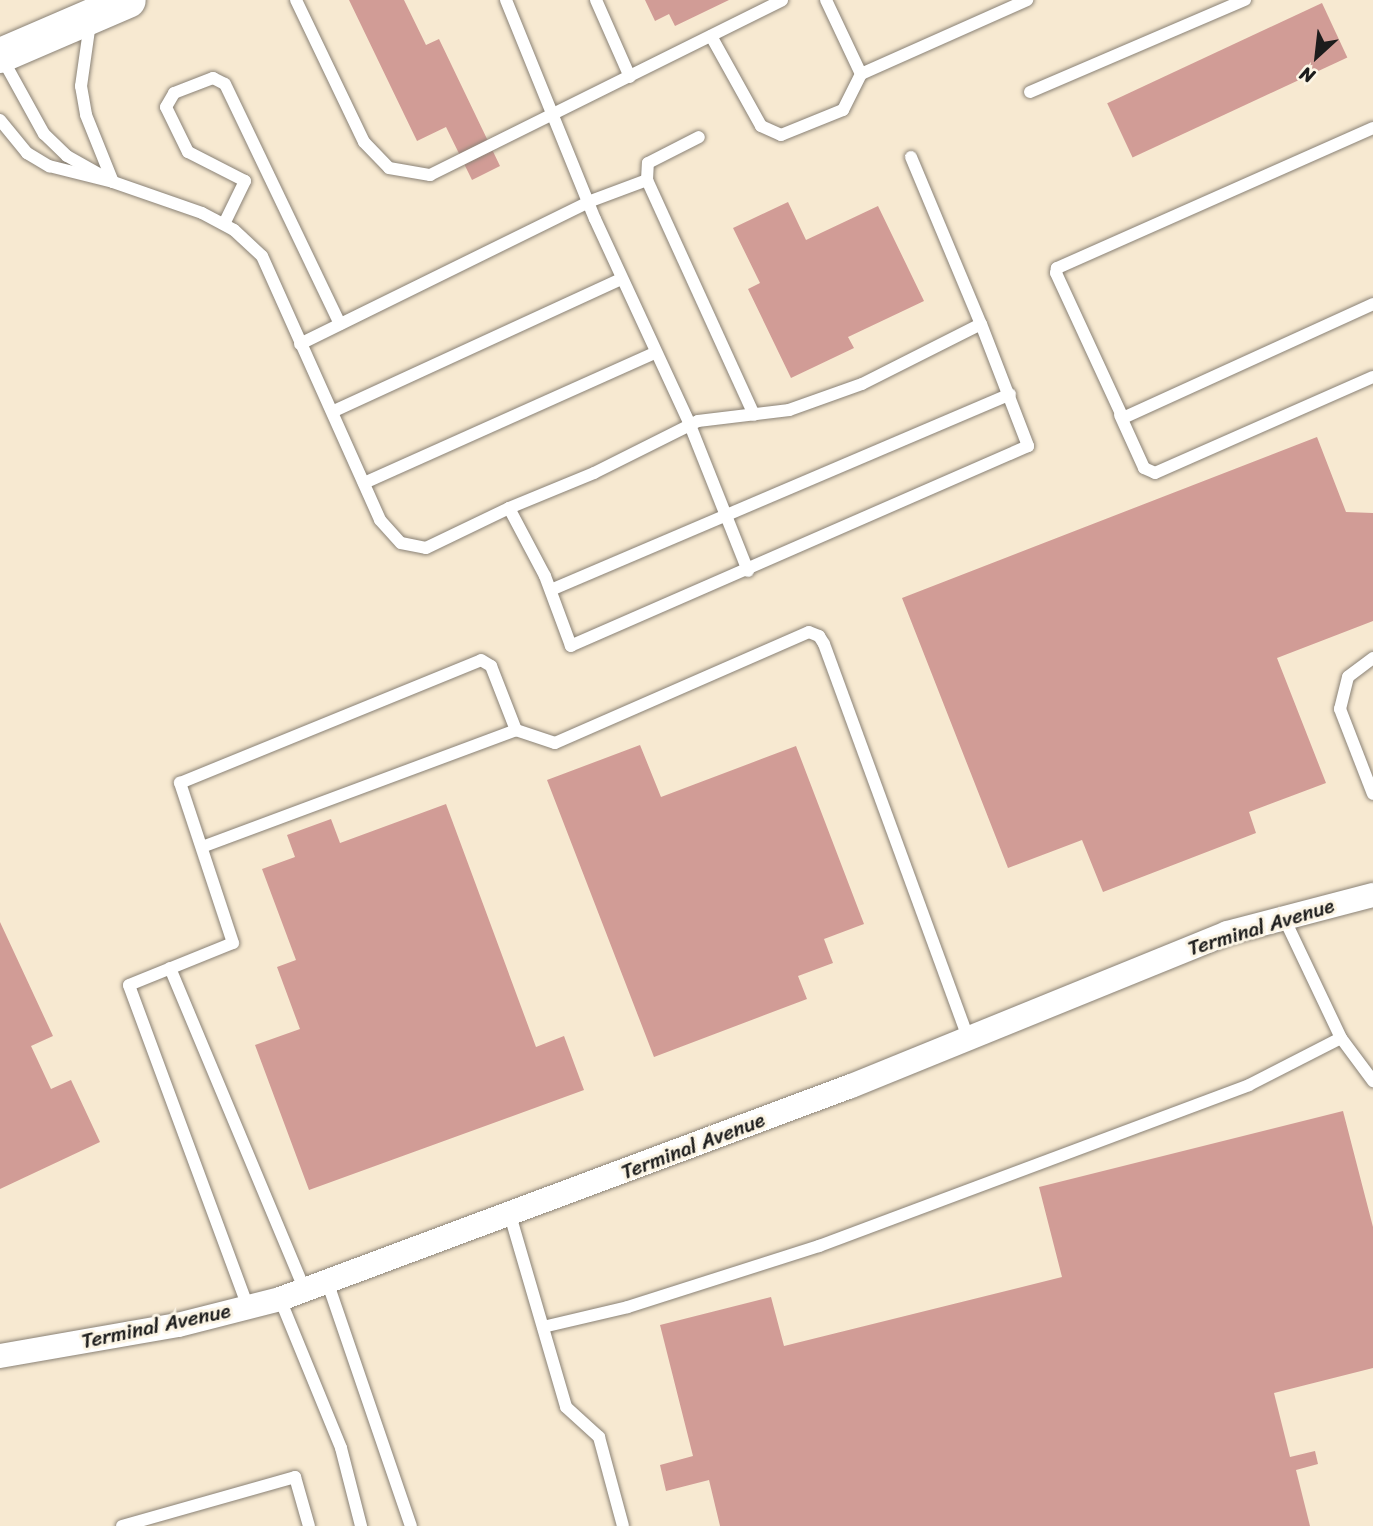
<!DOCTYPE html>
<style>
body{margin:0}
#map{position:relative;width:1373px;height:1526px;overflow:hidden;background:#f7e9d1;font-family:Sriracha,sans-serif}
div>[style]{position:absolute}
.building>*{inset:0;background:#d19c96;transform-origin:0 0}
.roads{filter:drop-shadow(0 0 2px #8a8276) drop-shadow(0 0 2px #8a8276)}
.lane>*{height:12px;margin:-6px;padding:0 6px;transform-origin:6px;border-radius:6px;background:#fff}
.street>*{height:24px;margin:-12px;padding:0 12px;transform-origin:12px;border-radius:12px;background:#fff}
.secondary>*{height:35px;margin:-17.5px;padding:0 17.5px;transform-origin:17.5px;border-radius:17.5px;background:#fff}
span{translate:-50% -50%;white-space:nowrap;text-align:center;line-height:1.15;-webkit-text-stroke:6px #fcf5e5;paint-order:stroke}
.street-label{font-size:21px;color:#1c1c1c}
.north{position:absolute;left:1282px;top:21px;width:70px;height:70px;-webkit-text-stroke:5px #fcf5e5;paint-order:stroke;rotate:207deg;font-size:19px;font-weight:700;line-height:28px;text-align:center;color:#1c1c1c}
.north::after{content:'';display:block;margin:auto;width:24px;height:32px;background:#1c1c1c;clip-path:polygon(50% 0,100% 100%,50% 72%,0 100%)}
</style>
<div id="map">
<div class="building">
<i style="clip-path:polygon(349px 0,404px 0,426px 45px,439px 39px,500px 166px,472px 180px,446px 127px,417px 141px)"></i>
<i style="clip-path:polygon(645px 0,729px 0,675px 26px,669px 14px,655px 21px)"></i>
<i style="left:1322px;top:3px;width:60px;height:237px;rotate:65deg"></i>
<i style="clip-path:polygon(788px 202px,806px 240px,878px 206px,924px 301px,848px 337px,854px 348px,791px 378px,748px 289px,760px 283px,733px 228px)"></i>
<i style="clip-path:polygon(1317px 437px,1346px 512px,1373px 513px,1373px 621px,1277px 658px,1326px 783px,1249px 812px,1256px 833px,1103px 892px,1082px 840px,1008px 868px,902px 598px)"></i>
<i style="clip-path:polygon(640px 745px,661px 797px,796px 746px,864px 924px,824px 939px,833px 963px,798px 976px,807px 999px,654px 1057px,547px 780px)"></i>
<i style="clip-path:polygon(446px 804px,536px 1047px,564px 1036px,584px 1090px,309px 1190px,255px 1045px,300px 1029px,277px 967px,296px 960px,262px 869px,295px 857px,287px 835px,331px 819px,340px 843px)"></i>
<i style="clip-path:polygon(0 922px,53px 1036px,31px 1046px,51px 1089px,71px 1080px,100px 1142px,0 1189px)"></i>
<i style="clip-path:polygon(1343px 1111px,1373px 1227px,1373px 1368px,1274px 1393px,1290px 1457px,1315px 1451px,1318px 1464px,1296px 1470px,1310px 1526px,720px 1526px,709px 1480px,666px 1491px,660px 1465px,693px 1456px,660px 1325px,771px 1297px,784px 1346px,1062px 1277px,1039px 1187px)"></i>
</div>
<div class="roads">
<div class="lane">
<i style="left:296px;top:0;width:157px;rotate:64.4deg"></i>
<i style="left:364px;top:142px;width:36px;rotate:46deg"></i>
<i style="left:389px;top:168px;width:42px;rotate:9.7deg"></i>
<i style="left:430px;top:175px;width:393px;rotate:-26.4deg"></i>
<i style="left:506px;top:0;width:236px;rotate:67.9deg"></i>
<i style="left:595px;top:219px;width:227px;rotate:65.2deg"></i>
<i style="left:690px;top:425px;width:157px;rotate:68.3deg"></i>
<i style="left:596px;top:0;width:84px;rotate:66.2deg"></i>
<i style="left:826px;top:0;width:82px;rotate:64.7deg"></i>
<i style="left:861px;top:74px;width:182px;rotate:-24deg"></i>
<i style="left:90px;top:23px;width:64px;rotate:98.1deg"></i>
<i style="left:81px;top:86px;width:29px;rotate:80deg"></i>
<i style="left:86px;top:115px;width:72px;rotate:68.1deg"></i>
<i style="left:113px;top:182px;width:94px;rotate:19.2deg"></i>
<i style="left:202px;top:213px;width:36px;rotate:28deg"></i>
<i style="left:234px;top:230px;width:38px;rotate:43deg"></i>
<i style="left:262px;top:256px;width:289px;rotate:65.9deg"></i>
<i style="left:380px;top:520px;width:31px;rotate:48deg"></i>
<i style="left:401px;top:543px;width:25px;rotate:11deg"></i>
<i style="left:426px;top:548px;width:92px;rotate:-25.7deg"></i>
<i style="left:509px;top:508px;width:92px;rotate:-22.4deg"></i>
<i style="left:594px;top:473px;width:116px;rotate:-26.6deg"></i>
<i style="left:698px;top:421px;width:92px;rotate:-6.9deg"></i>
<i style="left:789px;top:410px;width:77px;rotate:-19.6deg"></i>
<i style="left:862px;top:384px;width:133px;rotate:-26.8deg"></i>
<i style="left:981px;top:324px;width:131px;rotate:68.9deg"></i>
<i style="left:1028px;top:446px;width:499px;rotate:156.4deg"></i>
<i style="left:571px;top:646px;width:75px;rotate:-110.4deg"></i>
<i style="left:545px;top:576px;width:77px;rotate:-117.9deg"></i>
<i style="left:711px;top:36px;width:103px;rotate:60.9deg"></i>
<i style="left:761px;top:126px;width:22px;rotate:24deg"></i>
<i style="left:781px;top:135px;width:67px;rotate:-22deg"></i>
<i style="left:843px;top:110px;width:40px;rotate:-63.4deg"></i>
<i style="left:1030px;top:92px;width:234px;rotate:-23.2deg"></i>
<i style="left:0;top:120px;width:43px;rotate:50.7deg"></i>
<i style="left:27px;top:153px;width:26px;rotate:31deg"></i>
<i style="left:49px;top:166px;width:66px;rotate:14deg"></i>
<i style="left:113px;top:182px;width:53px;rotate:-150.5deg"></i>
<i style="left:67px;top:156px;width:32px;rotate:-136deg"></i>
<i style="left:44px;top:134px;width:87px;rotate:-118.9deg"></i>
<i style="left:1373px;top:128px;width:346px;rotate:156.1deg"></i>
<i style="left:1057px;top:268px;width:5px;rotate:101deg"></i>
<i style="left:1056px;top:273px;width:160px;rotate:65.2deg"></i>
<i style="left:1123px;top:418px;width:275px;rotate:-24.5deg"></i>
<i style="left:911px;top:157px;width:181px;rotate:67.3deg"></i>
<i style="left:647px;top:180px;width:17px;rotate:-87deg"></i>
<i style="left:648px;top:163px;width:57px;rotate:-27deg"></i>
<i style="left:224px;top:224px;width:48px;rotate:-64deg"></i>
<i style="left:245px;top:181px;width:64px;rotate:-153deg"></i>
<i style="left:188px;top:152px;width:50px;rotate:-116.1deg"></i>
<i style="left:166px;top:107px;width:16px;rotate:-60deg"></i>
<i style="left:174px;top:93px;width:42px;rotate:-21deg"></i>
<i style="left:213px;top:78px;width:13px;rotate:27deg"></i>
<i style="left:225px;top:84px;width:266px;rotate:64.4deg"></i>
<i style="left:300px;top:344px;width:321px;rotate:-26.2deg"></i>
<i style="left:588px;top:202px;width:63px;rotate:-20.4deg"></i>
<i style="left:647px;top:180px;width:258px;rotate:65.5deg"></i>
<i style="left:334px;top:411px;width:316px;rotate:-24.7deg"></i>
<i style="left:1120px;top:415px;width:58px;rotate:65.6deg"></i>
<i style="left:1144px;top:468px;width:12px;rotate:24deg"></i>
<i style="left:1155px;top:473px;width:238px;rotate:-23.8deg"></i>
<i style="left:364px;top:483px;width:319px;rotate:-24.1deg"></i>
<i style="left:551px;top:590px;width:499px;rotate:-23.1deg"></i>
<i style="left:1373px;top:658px;width:31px;rotate:143deg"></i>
<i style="left:1348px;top:677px;width:33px;rotate:104deg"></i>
<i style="left:1340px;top:709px;width:91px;rotate:68.8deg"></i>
<i style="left:202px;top:847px;width:335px;rotate:-20.4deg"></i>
<i style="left:516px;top:730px;width:41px;rotate:18.4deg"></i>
<i style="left:555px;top:743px;width:277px;rotate:-23.6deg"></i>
<i style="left:809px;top:632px;width:11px;rotate:22deg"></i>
<i style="left:819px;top:636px;width:9px;rotate:58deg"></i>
<i style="left:824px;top:644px;width:419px;rotate:69.9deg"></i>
<i style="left:1284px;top:918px;width:133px;rotate:64.6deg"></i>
<i style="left:1341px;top:1038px;width:54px;rotate:53.3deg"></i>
<i style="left:170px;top:968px;width:348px;rotate:67.3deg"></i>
<i style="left:510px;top:1215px;width:200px;rotate:73.7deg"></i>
<i style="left:566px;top:1407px;width:45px;rotate:42.3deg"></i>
<i style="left:599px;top:1437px;width:92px;rotate:74.9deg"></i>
<i style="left:327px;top:1281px;width:259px;rotate:71.1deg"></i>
<i style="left:280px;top:1299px;width:161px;rotate:67.7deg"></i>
<i style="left:341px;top:1448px;width:81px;rotate:75.6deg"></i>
<i style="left:248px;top:1307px;width:343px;rotate:-110.3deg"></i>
<i style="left:129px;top:985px;width:112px;rotate:-22deg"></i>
<i style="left:233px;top:943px;width:169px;rotate:-108.3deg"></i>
<i style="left:180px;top:783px;width:325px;rotate:-22.2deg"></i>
<i style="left:481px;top:660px;width:12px;rotate:31deg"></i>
<i style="left:491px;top:666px;width:69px;rotate:68.7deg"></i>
<i style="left:543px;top:1327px;width:87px;rotate:-13.2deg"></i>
<i style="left:628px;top:1307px;width:201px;rotate:-17.7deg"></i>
<i style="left:819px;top:1246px;width:459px;rotate:-20.5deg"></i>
<i style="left:1249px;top:1085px;width:103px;rotate:-27.1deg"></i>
<i style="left:122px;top:1526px;width:180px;rotate:-15.8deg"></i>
<i style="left:295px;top:1477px;width:51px;rotate:74.1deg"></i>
</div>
<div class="street">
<i style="left:0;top:1356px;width:181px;rotate:-9.9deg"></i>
<i style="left:178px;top:1325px;width:105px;rotate:-14.3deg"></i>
<i style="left:280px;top:1299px;width:609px;rotate:-20.46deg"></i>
<i style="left:851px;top:1086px;width:406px;rotate:-22.1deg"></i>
<i style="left:1227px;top:933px;width:151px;rotate:-14.6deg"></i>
</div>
<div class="secondary">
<i style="left:0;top:55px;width:139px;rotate:-23.3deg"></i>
</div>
</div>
<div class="street-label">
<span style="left:1261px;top:927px;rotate:-17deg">Terminal Avenue</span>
<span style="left:693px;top:1146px;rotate:-21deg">Terminal Avenue</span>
<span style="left:156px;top:1326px;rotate:-12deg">Terminal Avenue</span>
</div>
<div class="north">N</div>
</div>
